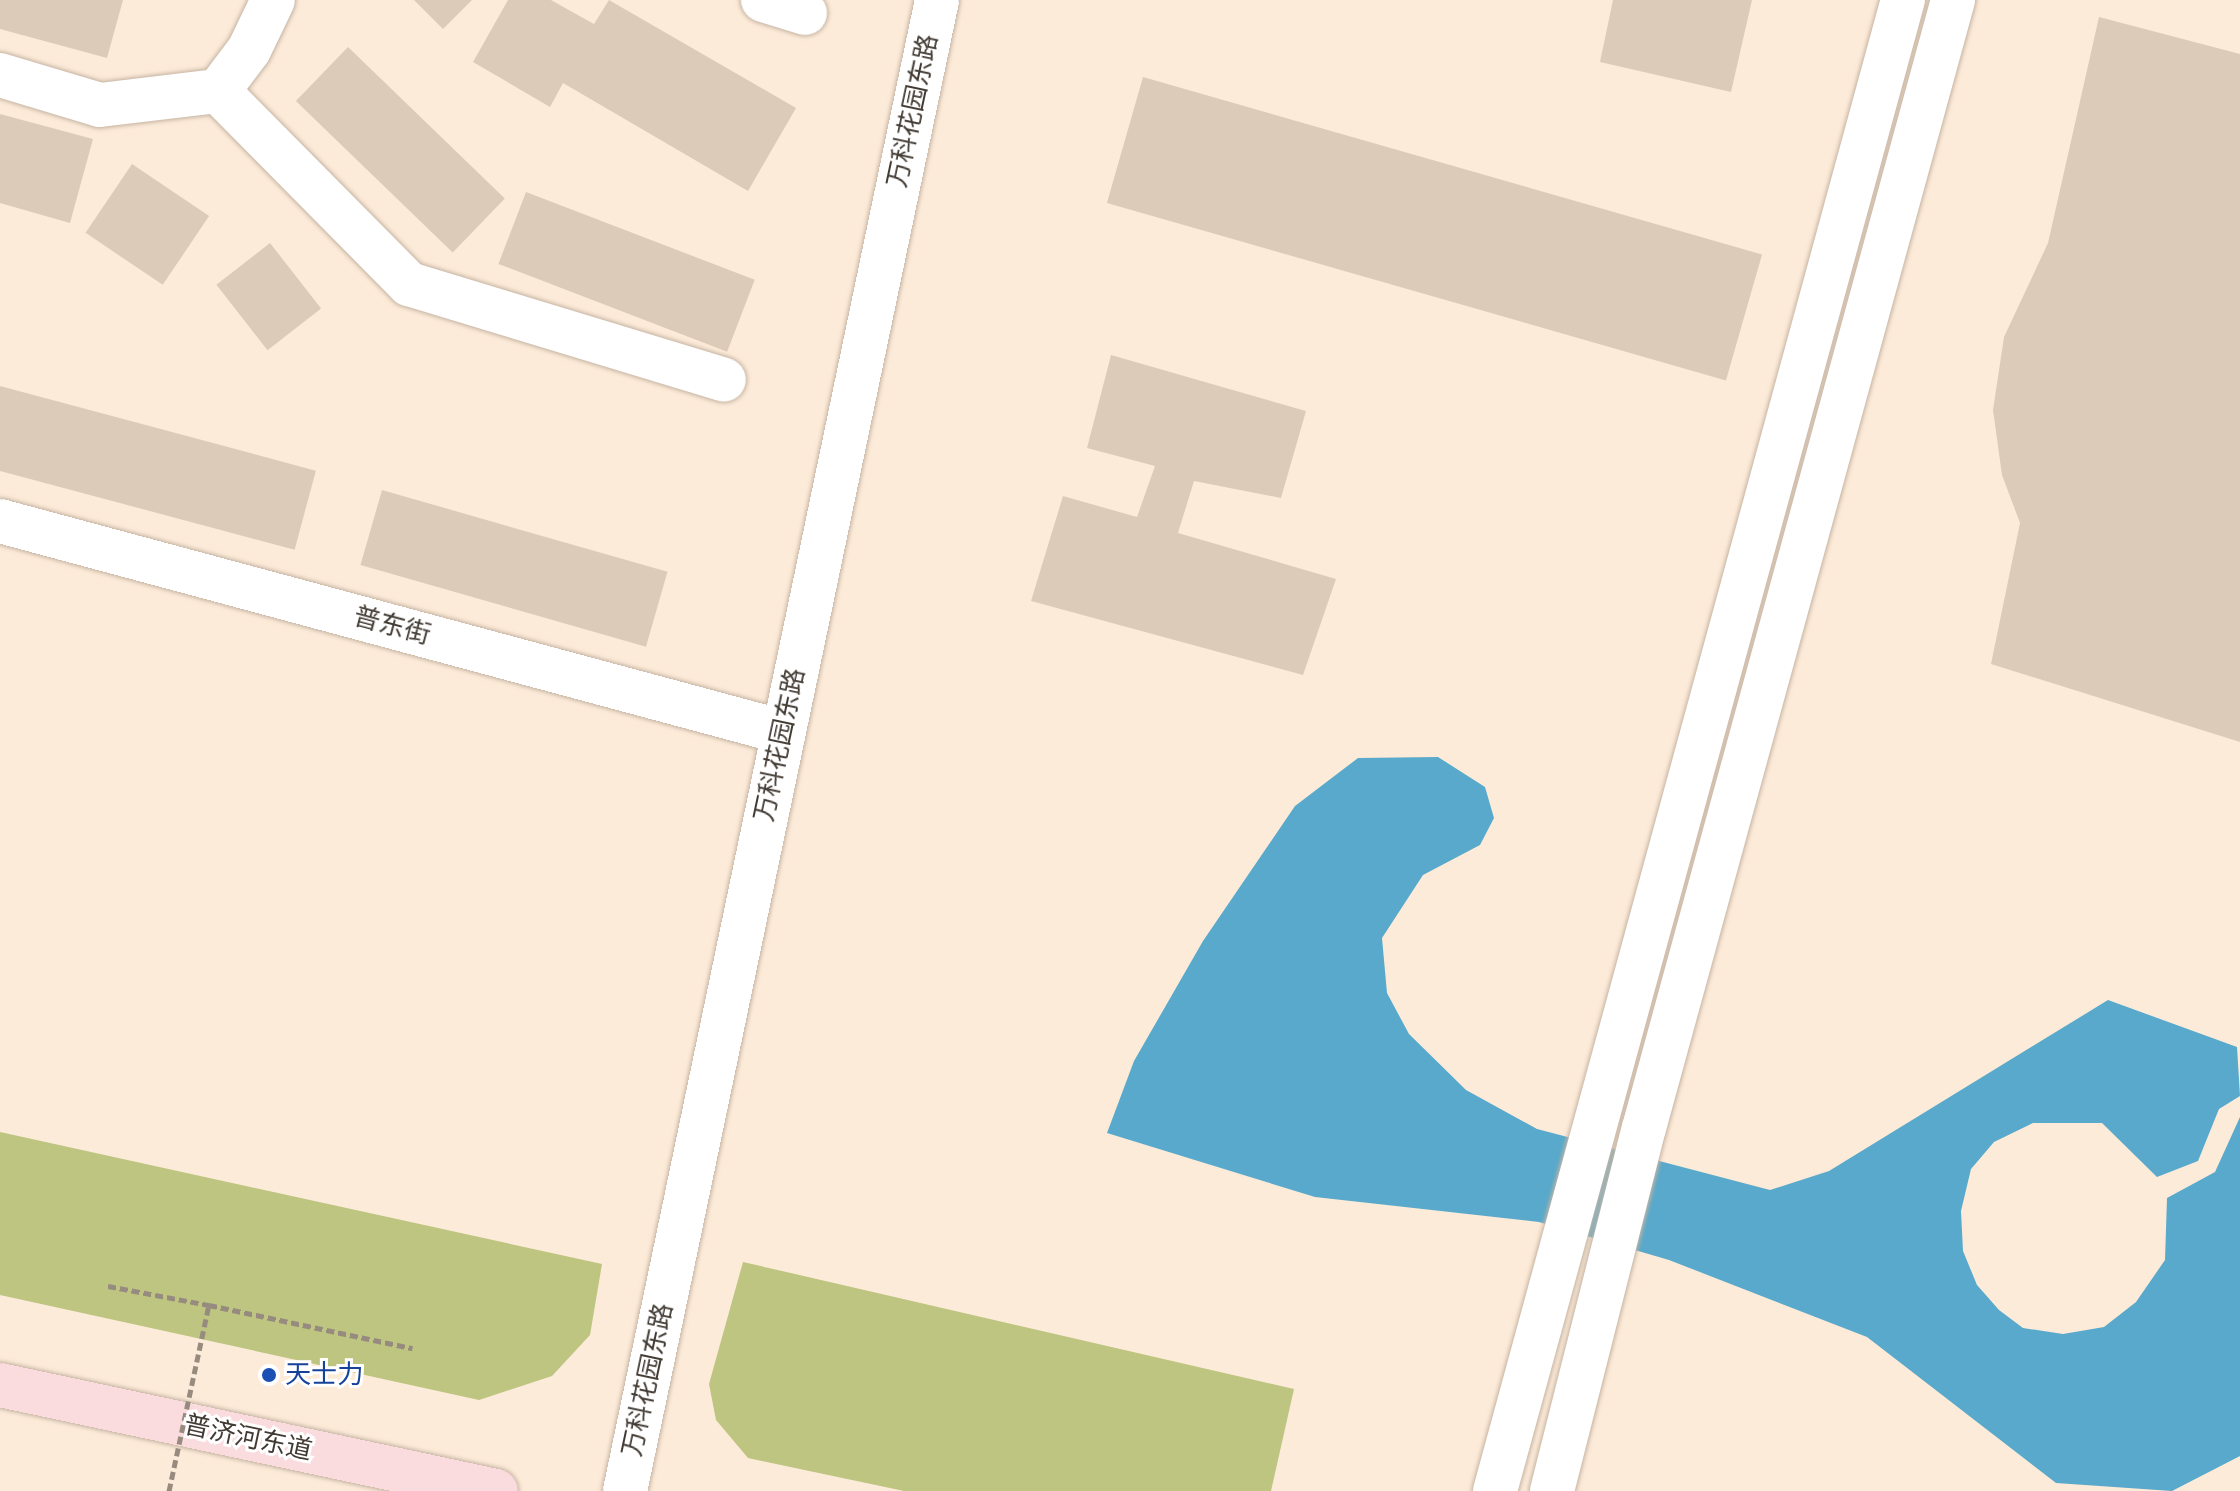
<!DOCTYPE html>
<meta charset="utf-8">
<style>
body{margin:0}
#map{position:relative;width:2240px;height:1491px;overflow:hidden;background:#fdebd9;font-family:Roboto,"Noto Sans SC",sans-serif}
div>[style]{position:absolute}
.green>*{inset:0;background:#bdc581}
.water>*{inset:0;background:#58a9cb}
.building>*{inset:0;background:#ddcbba;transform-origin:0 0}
.path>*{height:5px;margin-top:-2.5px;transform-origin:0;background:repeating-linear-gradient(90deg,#978b7f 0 8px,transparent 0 12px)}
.roads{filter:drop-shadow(0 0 2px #c6b4a3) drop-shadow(0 0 2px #c6b4a3)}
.minor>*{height:44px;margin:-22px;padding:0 22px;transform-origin:22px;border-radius:22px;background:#fff}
.major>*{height:44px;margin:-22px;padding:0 22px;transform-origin:22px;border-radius:22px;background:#fadcdf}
.path-bridge>*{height:5px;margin-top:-2.5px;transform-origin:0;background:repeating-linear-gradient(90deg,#978b7f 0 8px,transparent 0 12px)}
.dots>*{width:22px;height:22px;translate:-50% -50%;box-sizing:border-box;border:4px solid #fff;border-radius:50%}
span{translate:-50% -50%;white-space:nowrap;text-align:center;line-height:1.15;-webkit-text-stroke:6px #fff;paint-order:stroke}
.street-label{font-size:26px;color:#423b34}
.transit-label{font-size:26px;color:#164399}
.left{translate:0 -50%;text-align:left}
</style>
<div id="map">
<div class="green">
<i style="clip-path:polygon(0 1132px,602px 1264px,590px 1335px,552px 1376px,479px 1400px,0 1295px)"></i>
<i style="clip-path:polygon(743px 1262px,1294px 1389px,1271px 1491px,904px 1491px,748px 1458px,716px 1420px,709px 1384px)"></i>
</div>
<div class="water">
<i style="clip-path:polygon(1438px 757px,1485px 787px,1494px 818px,1480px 845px,1423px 875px,1382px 938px,1387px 993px,1409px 1034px,1466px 1090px,1537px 1129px,1770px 1190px,1829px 1171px,2108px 1000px,2237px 1047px,2240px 1096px,2219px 1109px,2198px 1161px,2157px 1177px,2102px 1123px,2033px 1123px,1994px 1142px,1971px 1169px,1961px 1211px,1963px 1251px,1977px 1285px,1999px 1310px,2023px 1328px,2063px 1334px,2104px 1327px,2136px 1302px,2165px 1260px,2167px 1198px,2215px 1172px,2240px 1117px,2240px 1456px,2172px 1491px,2056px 1483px,1867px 1337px,1669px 1260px,1539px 1222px,1315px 1197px,1107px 1133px,1134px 1061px,1203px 941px,1295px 806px,1358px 758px)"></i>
</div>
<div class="building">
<i style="clip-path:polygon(0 0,123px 0,107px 58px,0 29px)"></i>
<i style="clip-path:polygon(414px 0,472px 0,443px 29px)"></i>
<i style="clip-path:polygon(508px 0,551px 0,594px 24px,609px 0,796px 108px,748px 191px,563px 83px,550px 107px,473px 62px)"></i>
<i style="clip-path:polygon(1613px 0,1752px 0,1731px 92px,1600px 62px)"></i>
<i style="clip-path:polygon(2099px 17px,2240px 54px,2240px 742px,1991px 664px,2020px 523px,2002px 475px,1993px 410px,2004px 337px,2048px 243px)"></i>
<i style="left:348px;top:47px;width:218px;height:75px;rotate:44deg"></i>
<i style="left:1143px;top:77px;width:644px;height:131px;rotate:16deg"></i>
<i style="clip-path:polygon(0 114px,93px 139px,70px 223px,0 203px)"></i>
<i style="left:132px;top:164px;width:93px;height:83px;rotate:34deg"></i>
<i style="left:526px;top:192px;width:245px;height:77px;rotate:21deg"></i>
<i style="left:270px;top:243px;width:83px;height:68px;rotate:52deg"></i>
<i style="clip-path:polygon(1111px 355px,1306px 411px,1281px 498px,1194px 481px,1178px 533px,1336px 579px,1303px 675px,1031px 601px,1063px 496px,1137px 517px,1155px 466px,1087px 448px)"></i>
<i style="left:0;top:386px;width:327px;height:82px;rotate:15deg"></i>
<i style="left:382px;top:490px;width:297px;height:78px;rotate:16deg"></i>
</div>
<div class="path">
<i style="left:108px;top:1286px;width:103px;rotate:10.7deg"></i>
</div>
<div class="roads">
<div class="minor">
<i style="left:763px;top:0;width:44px;rotate:17.2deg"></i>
<i style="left:0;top:75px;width:104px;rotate:16.7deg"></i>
<i style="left:100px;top:105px;width:119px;rotate:-6.8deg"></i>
<i style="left:218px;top:91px;width:51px;rotate:-52.9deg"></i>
<i style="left:249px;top:50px;width:55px;rotate:-64.4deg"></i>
<i style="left:218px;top:91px;width:272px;rotate:45.3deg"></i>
<i style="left:409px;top:284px;width:329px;rotate:16.9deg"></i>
<i style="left:0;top:521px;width:811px;rotate:15.08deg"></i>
<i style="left:625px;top:1491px;width:1523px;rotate:-78.18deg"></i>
<i style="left:1495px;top:1491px;width:1546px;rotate:-74.7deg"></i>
<i style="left:1552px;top:1491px;width:374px;rotate:-75.8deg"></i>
<i style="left:1644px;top:1128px;width:1170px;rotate:-74.68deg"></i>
</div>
<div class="major">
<i style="left:0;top:1385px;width:507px;rotate:12.06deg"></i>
</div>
</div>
<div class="path-bridge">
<i style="left:169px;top:1491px;width:190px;rotate:-77.9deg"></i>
<i style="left:209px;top:1305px;width:208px;rotate:12deg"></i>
</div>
<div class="dots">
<i style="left:269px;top:1375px;background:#1a4fb4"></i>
</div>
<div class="street-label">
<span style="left:913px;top:111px;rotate:-78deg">万科花园东路</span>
<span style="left:392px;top:626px;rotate:15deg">普东街</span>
<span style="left:780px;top:745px;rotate:-78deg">万科花园东路</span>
<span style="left:648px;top:1380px;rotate:-78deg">万科花园东路</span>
<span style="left:248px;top:1438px;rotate:12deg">普济河东道</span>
</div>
<div class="transit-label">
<span class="left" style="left:285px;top:1375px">天士力</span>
</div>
</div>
